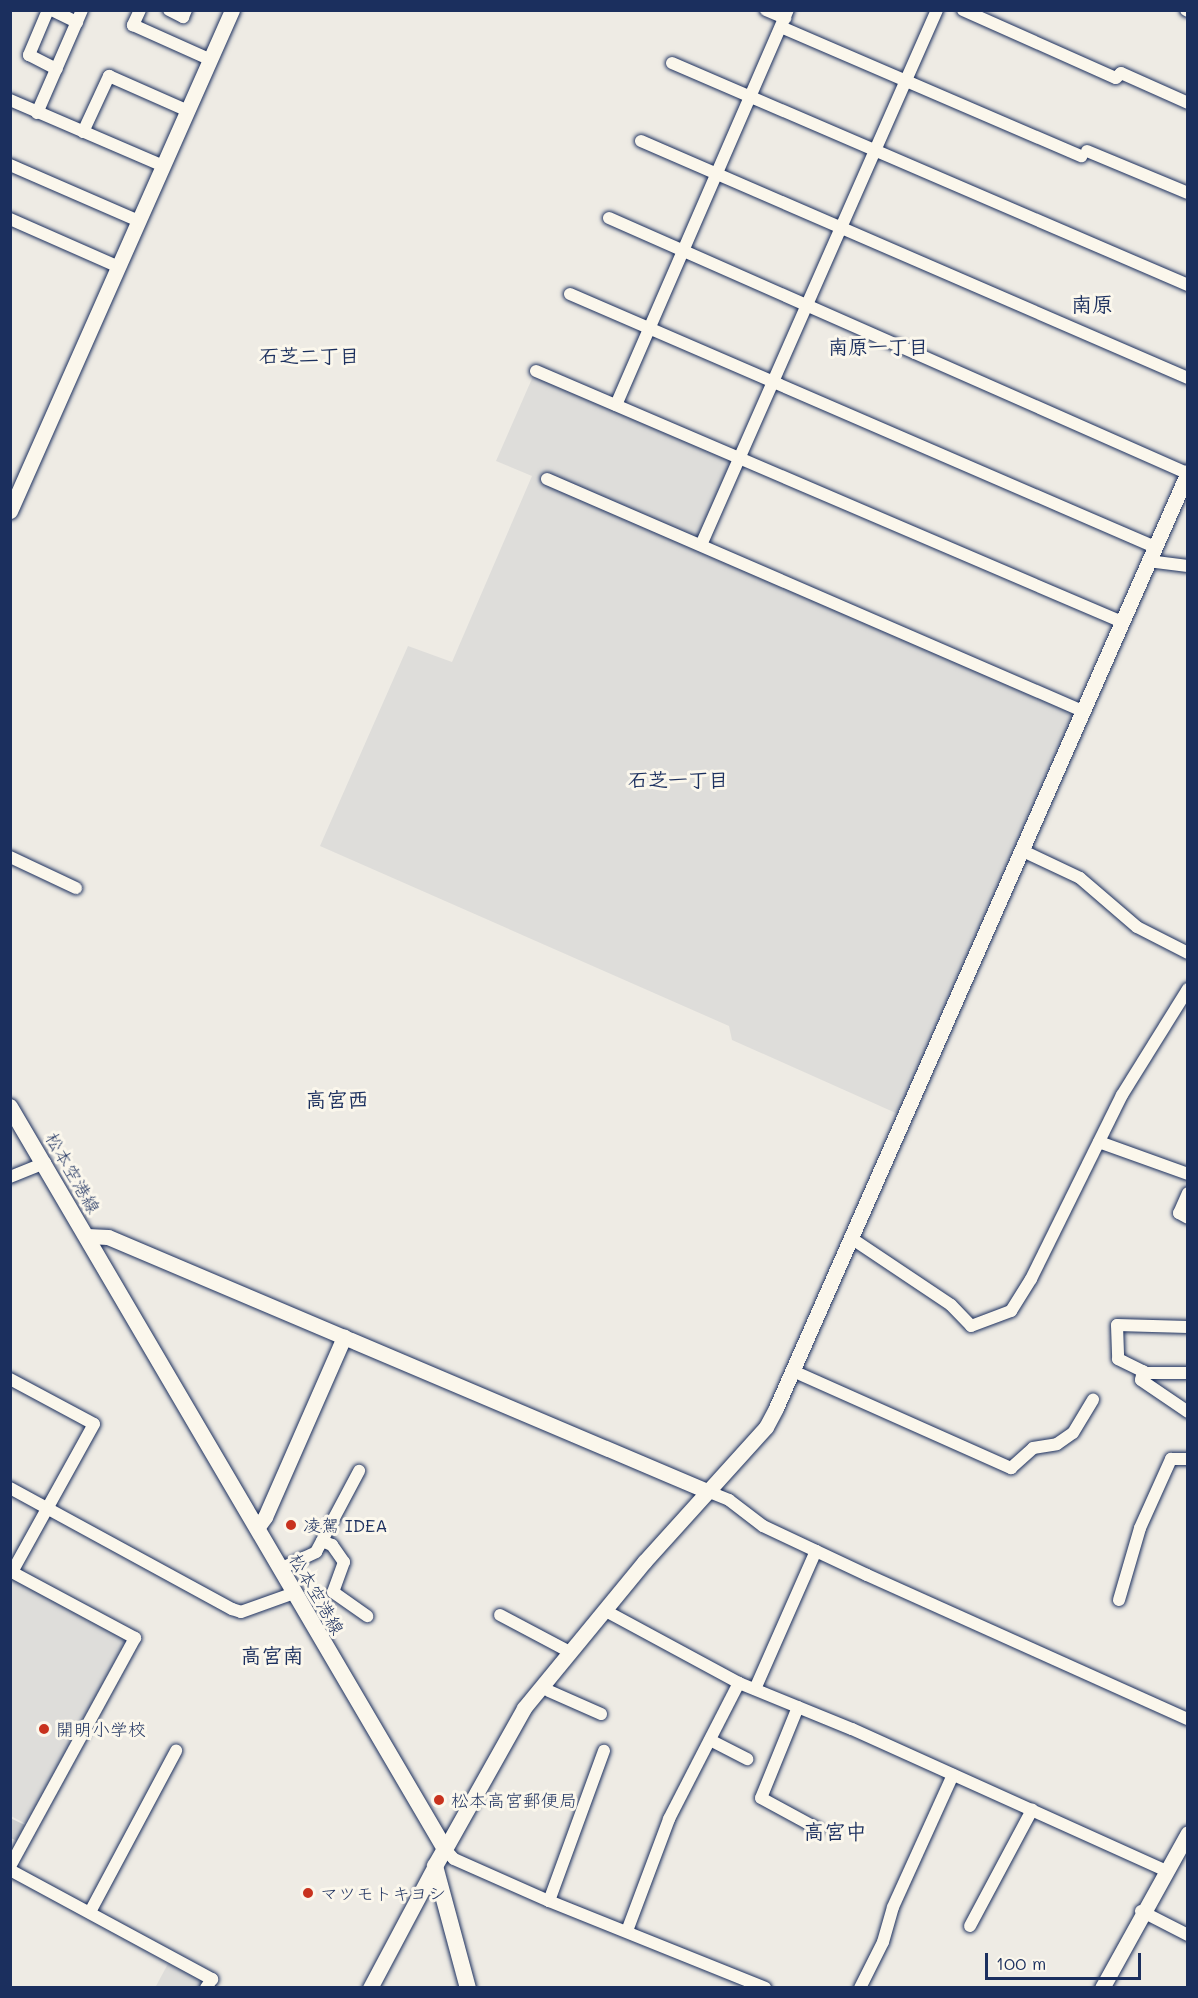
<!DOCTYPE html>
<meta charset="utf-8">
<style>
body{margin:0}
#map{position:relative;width:1198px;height:1998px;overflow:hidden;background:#eeebe4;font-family:Mali,"Klee One",sans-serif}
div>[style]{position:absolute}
.built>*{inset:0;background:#deddda}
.green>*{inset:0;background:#cecfcf}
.roads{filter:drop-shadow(0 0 2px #1b2f5e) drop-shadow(0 0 2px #1b2f5e)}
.minor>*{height:12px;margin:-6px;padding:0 6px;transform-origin:6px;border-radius:6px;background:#fbf7ec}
.tertiary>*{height:15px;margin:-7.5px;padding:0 7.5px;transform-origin:7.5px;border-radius:7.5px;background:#fbf7ec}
.secondary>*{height:16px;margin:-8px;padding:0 8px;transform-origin:8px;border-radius:8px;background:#fbf7ec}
.dots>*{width:16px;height:16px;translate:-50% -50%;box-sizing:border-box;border:3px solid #fbf7ec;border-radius:50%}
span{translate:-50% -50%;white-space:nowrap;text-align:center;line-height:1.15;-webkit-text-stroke:6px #fbf7ec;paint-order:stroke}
.street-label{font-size:18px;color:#1b2f5e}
.poi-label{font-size:18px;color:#1b2f5e}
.left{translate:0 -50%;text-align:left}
.neighbourhood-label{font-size:20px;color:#1b2f5e;font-weight:700}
.quarter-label{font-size:21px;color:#1b2f5e;font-weight:700}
.frame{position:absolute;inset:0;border:12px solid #1b2f5e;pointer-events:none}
.scale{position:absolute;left:985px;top:1953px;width:156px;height:27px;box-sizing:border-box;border:3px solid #1b2f5e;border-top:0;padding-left:8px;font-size:18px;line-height:21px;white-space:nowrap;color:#1b2f5e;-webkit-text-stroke:4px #fbf7ec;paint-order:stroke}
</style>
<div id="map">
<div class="built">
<i style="clip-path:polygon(534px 374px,731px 461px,695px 546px,1076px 712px,898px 1114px,732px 1040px,729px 1026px,320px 846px,408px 646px,452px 662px,532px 476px,496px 461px)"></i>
<i style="clip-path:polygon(10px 1575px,120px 1632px,125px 1643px,26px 1824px,11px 1816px)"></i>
<i style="clip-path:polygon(170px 1960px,204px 1980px,200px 1987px,155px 1988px)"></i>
</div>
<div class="green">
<i style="clip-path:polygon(10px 1818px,25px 1825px,17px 1841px,11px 1838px)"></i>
</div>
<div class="roads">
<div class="minor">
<i style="left:48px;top:10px;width:49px;rotate:112.9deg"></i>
<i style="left:29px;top:55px;width:31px;rotate:27deg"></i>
<i style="left:52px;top:10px;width:28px;rotate:26deg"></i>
<i style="left:140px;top:10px;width:17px;rotate:115deg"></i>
<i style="left:133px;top:25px;width:85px;rotate:24.2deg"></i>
<i style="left:169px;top:10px;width:16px;rotate:27deg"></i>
<i style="left:183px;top:17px;width:8px;rotate:-67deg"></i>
<i style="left:766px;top:10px;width:21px;rotate:23deg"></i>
<i style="left:963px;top:10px;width:167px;rotate:24deg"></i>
<i style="left:1116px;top:78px;width:7px;rotate:-45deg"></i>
<i style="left:1121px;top:73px;width:73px;rotate:24.1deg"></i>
<i style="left:1186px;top:10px;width:2px;rotate:27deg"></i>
<i style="left:781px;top:27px;width:327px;rotate:23.3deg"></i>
<i style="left:672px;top:63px;width:562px;rotate:23.28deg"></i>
<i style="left:10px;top:100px;width:167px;rotate:23.3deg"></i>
<i style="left:37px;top:113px;width:112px;rotate:-66.4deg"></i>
<i style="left:83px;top:132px;width:62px;rotate:-65.1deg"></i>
<i style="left:109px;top:76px;width:86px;rotate:23.9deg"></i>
<i style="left:641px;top:141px;width:596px;rotate:23.43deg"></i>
<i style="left:1087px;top:151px;width:109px;rotate:22.6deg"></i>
<i style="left:10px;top:165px;width:141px;rotate:23.5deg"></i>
<i style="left:609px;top:218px;width:632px;rotate:23.81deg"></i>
<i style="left:10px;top:219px;width:119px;rotate:23.8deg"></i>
<i style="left:570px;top:294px;width:637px;rotate:23.39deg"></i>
<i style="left:536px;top:371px;width:637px;rotate:23.19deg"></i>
<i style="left:616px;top:405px;width:431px;rotate:-66.5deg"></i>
<i style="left:547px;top:479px;width:586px;rotate:23.42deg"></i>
<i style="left:701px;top:545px;width:585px;rotate:-66.2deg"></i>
<i style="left:1148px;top:561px;width:40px;rotate:7.1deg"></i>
<i style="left:1023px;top:851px;width:63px;rotate:25.3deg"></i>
<i style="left:1080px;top:878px;width:75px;rotate:40.7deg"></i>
<i style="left:1137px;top:927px;width:57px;rotate:27deg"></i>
<i style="left:10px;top:857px;width:73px;rotate:25.2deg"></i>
<i style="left:1099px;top:1142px;width:95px;rotate:19.8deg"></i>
<i style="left:10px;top:1177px;width:38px;rotate:-22deg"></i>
<i style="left:1188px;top:1193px;width:22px;rotate:114deg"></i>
<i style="left:1179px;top:1213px;width:10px;rotate:29deg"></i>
<i style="left:851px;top:1238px;width:120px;rotate:33.8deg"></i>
<i style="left:951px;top:1305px;width:29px;rotate:46deg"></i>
<i style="left:971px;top:1326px;width:43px;rotate:-20.6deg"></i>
<i style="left:1011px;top:1311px;width:38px;rotate:-58deg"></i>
<i style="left:1031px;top:1279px;width:205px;rotate:-63.7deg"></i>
<i style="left:1122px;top:1095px;width:125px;rotate:-58.1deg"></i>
<i style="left:1188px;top:1327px;width:71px;rotate:-178.4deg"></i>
<i style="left:1117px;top:1325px;width:34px;rotate:88deg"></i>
<i style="left:1118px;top:1359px;width:32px;rotate:26deg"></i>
<i style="left:1147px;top:1373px;width:41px"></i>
<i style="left:793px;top:1371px;width:239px;rotate:24deg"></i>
<i style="left:1011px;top:1468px;width:30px;rotate:-42deg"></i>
<i style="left:1033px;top:1448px;width:24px;rotate:-9deg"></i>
<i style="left:1057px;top:1444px;width:19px;rotate:-35deg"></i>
<i style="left:1073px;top:1433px;width:39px;rotate:-59deg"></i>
<i style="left:1143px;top:1371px;width:9px;rotate:103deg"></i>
<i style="left:1141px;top:1380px;width:57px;rotate:34.2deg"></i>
<i style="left:10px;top:1379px;width:95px;rotate:28.2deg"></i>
<i style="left:94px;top:1424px;width:169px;rotate:119deg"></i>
<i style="left:10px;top:1488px;width:253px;rotate:28.6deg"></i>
<i style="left:232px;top:1609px;width:9px;rotate:18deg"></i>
<i style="left:241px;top:1612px;width:56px;rotate:-19.7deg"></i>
<i style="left:707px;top:1491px;width:24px;rotate:22deg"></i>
<i style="left:729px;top:1500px;width:43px;rotate:37.4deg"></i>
<i style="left:763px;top:1526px;width:115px;rotate:25.2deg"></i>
<i style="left:867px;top:1575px;width:352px;rotate:24.2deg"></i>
<i style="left:322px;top:1541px;width:11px;rotate:22deg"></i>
<i style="left:332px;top:1545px;width:21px;rotate:55deg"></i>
<i style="left:344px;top:1562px;width:32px;rotate:110deg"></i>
<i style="left:333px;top:1592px;width:42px;rotate:35.2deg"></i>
<i style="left:280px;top:1569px;width:40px;rotate:-25deg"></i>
<i style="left:316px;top:1552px;width:92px;rotate:-62deg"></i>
<i style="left:10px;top:1571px;width:142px;rotate:28.2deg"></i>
<i style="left:135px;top:1638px;width:260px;rotate:118.7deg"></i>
<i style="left:1119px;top:1600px;width:75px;rotate:-73.7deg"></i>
<i style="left:1140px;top:1528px;width:76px;rotate:-65.8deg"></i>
<i style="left:1171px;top:1459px;width:17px"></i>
<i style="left:604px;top:1610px;width:153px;rotate:28.4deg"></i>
<i style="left:739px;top:1683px;width:122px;rotate:22.2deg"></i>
<i style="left:852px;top:1729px;width:343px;rotate:24.3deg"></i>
<i style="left:500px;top:1615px;width:79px;rotate:27.9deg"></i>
<i style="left:755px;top:1689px;width:151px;rotate:-66.2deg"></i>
<i style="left:549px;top:1691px;width:57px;rotate:23.9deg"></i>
<i style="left:798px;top:1707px;width:98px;rotate:112.1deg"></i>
<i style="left:761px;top:1798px;width:65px;rotate:28.5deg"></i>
<i style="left:710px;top:1740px;width:42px;rotate:27.2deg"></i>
<i style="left:445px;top:1849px;width:13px;rotate:48deg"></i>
<i style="left:454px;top:1859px;width:104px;rotate:23.9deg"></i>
<i style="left:549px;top:1901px;width:233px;rotate:21.9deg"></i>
<i style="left:10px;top:1870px;width:230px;rotate:28.4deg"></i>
<i style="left:212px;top:1979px;width:11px;rotate:124deg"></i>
<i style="left:549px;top:1901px;width:160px;rotate:-69.9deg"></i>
<i style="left:1141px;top:1911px;width:53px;rotate:27.1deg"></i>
<i style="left:90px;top:1912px;width:183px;rotate:-61.9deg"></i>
<i style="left:970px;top:1926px;width:132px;rotate:-61.9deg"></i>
<i style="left:627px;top:1931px;width:120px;rotate:-69.4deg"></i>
<i style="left:669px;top:1819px;width:153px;rotate:-62.8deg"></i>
<i style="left:860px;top:1988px;width:51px;rotate:-63.4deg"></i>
<i style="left:883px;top:1942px;width:36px;rotate:-74deg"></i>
<i style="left:893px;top:1907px;width:145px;rotate:-65.6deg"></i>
</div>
<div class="tertiary">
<i style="left:10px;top:511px;width:548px;rotate:-66.1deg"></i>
<i style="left:87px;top:1236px;width:21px;rotate:3deg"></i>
<i style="left:108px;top:1237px;width:651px;rotate:22.98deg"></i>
<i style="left:257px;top:1528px;width:14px;rotate:-54deg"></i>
<i style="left:265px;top:1517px;width:197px;rotate:-66.3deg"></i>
<i style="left:445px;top:1849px;width:162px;rotate:-60.7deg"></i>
<i style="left:524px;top:1708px;width:189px;rotate:-50.6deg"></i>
<i style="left:644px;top:1562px;width:182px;rotate:-47.9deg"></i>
<i style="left:766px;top:1427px;width:21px;rotate:-62deg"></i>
<i style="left:776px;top:1408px;width:1023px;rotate:-66.24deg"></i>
<i style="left:370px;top:1988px;width:138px;rotate:-62deg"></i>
<i style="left:1102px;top:1988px;width:177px;rotate:-61deg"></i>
</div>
<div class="secondary">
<i style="left:10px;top:1107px;width:860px;rotate:59.62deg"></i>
<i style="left:445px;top:1849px;width:20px;rotate:120deg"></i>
<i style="left:435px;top:1866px;width:126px;rotate:74.9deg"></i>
</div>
</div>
<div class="dots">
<i style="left:291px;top:1525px;background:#c8321e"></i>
<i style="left:44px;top:1729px;background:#c8321e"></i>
<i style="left:439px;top:1800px;background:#c8321e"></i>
<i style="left:308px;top:1893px;background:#c8321e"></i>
</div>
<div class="street-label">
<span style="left:73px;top:1173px;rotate:60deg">松本空港線</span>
<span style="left:317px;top:1594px;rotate:60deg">松本空港線</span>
</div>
<div class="poi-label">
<span class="left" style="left:303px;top:1525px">凌駕 IDEA</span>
<span class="left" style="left:56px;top:1729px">開明小学校</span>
<span class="left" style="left:451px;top:1800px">松本高宮郵便局</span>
<span class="left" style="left:320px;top:1893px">マツモトキヨシ</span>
</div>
<div class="neighbourhood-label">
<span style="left:878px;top:346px">南原一丁目</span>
<span style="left:309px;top:355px">石芝二丁目</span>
<span style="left:678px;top:779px">石芝一丁目</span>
</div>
<div class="quarter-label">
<span style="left:1092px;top:304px">南原</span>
<span style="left:337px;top:1099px">高宮西</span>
<span style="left:272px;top:1655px">高宮南</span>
<span style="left:835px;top:1831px">高宮中</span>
</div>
<div class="frame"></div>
<div class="scale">100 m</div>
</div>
